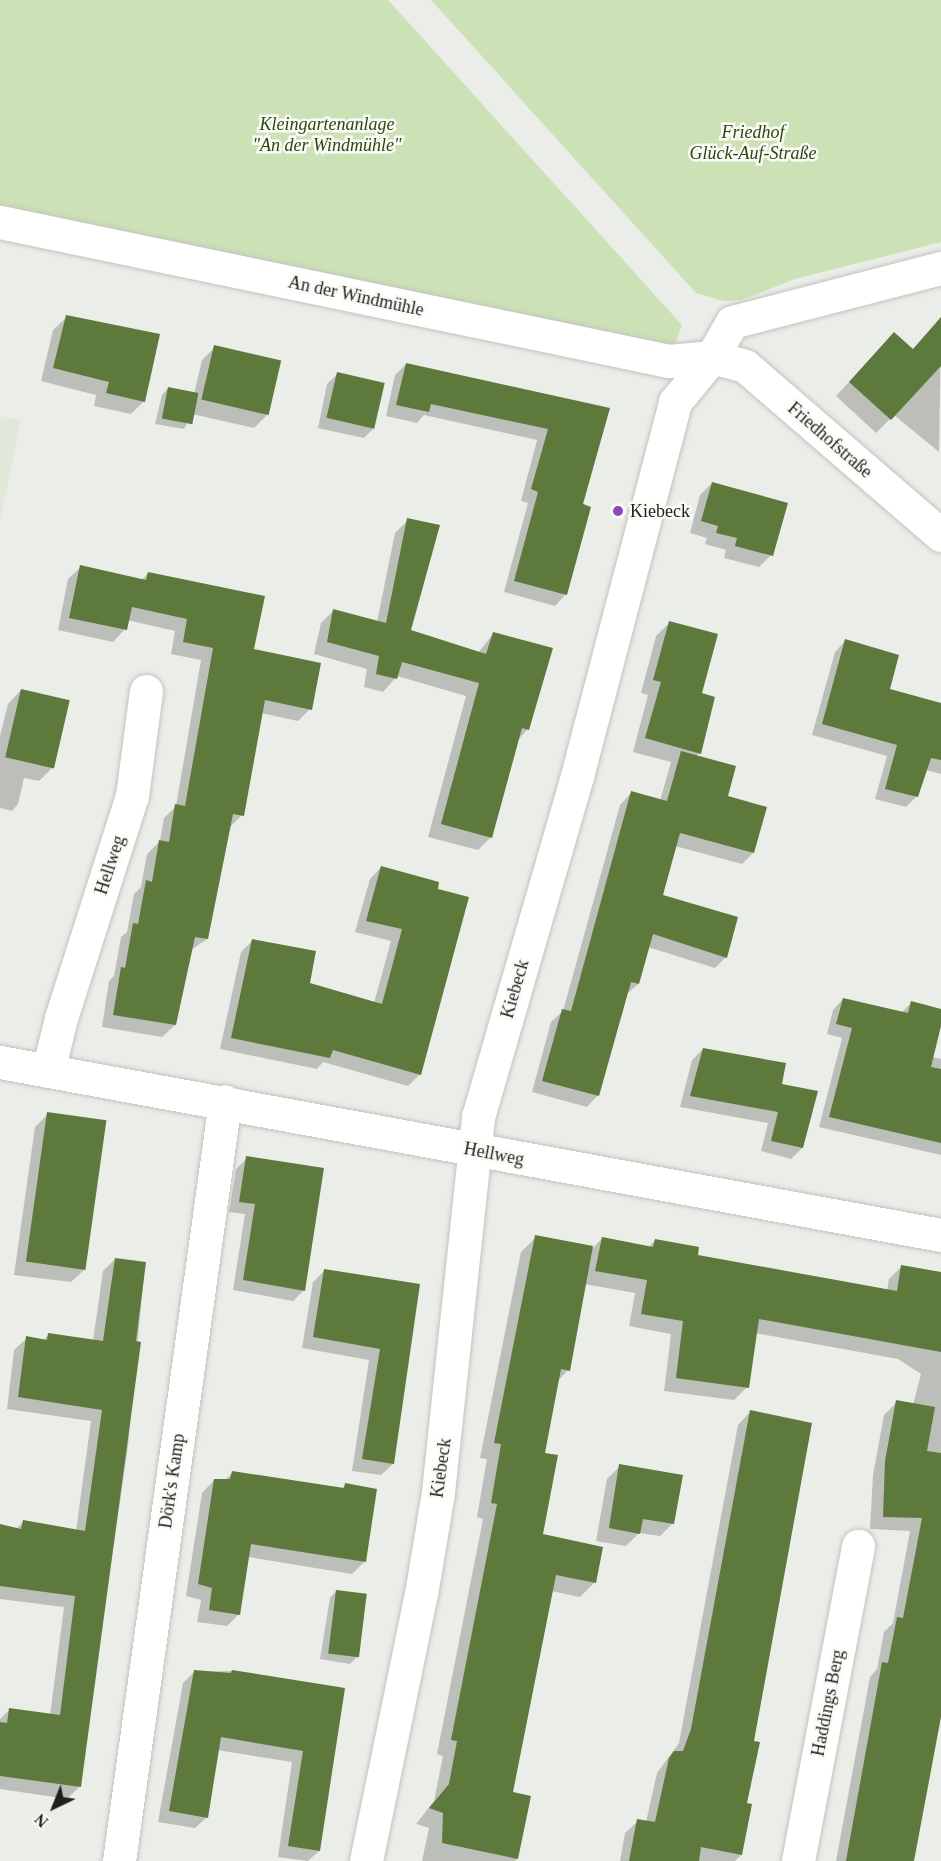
<!DOCTYPE html>
<meta charset="utf-8">
<style>
body{margin:0}
#map{position:relative;width:941px;height:1861px;overflow:hidden;background:#ebeee8;font-family:"Times New Roman",serif}
div>[style]{position:absolute}
.built>*{inset:0;background:#e1e8da}
.green>*{inset:0;background:#cce1b6}
.shadow>*{inset:0;background:#0003}
.building>*{inset:0;background:#5d793b;transform-origin:0 0}
.roads{filter:drop-shadow(0 0 2px #c1c4be) drop-shadow(0 0 2px #c1c4be)}
.minor>*{height:33px;margin:-16.5px;padding:0 16.5px;transform-origin:16.5px;border-radius:16.5px;background:#fff}
.dots>*{width:16px;height:16px;translate:-50% -50%;box-sizing:border-box;border:3px solid #f8fcf5;border-radius:50%}
span{translate:-50% -50%;white-space:nowrap;text-align:center;line-height:1.15;-webkit-text-stroke:5px #f8fcf5;paint-order:stroke}
.park-label{font-size:18px;color:#304315;font-style:italic}
.street-label{font-size:18px;color:#1f201e}
.poi-label{font-size:18px;color:#1f201e}
.left{translate:0 -50%;text-align:left}
.north{position:absolute;left:24px;top:1777px;width:60px;height:60px;-webkit-text-stroke:4px #f8fcf5;paint-order:stroke;rotate:223deg;font-size:16px;font-weight:700;line-height:24px;text-align:center;color:#1f201e}
.north::after{content:'';display:block;margin:auto;width:21px;height:27px;background:#1f201e;clip-path:polygon(50% 0,100% 100%,50% 72%,0 100%)}
</style>
<div id="map">
<div class="built">
<i style="clip-path:polygon(0 416px,21px 420px,0 522px)"></i>
</div>
<div class="green">
<i style="clip-path:polygon(0 0,388px 0,682px 325px,674px 347px,0 205px)"></i>
<i style="clip-path:polygon(431px 0,941px 0,941px 242px,795px 279px,742px 300px,723px 301px,696px 293px)"></i>
</div>
<div class="shadow">
<i style="clip-path:polygon(67px 317px,144px 401px,131px 414px,94px 406px,96px 395px,41px 381px,53px 330px)"></i>
<i style="clip-path:polygon(935px 326px,941px 331px,939px 452px,894px 415px,876px 433px,836px 396px,880px 348px,912px 350px)"></i>
<i style="clip-path:polygon(215px 347px,267px 415px,254px 428px,192px 414px,184px 429px,155px 424px,162px 395px,168px 388px,194px 394px,202px 360px)"></i>
<i style="clip-path:polygon(406px 364px,608px 409px,581px 505px,566px 594px,555px 606px,504px 592px,528px 503px,521px 501px,537px 440px,424px 415px,417px 423px,386px 416px,395px 375px)"></i>
<i style="clip-path:polygon(337px 374px,374px 428px,364px 438px,318px 428px,327px 384px)"></i>
<i style="clip-path:polygon(712px 483px,771px 555px,759px 567px,724px 558px,726px 550px,705px 544px,707px 538px,690px 533px,700px 495px)"></i>
<i style="clip-path:polygon(408px 520px,409px 631px,478px 653px,493px 634px,528px 729px,517px 741px,491px 837px,478px 850px,428px 837px,466px 696px,397px 676px,383px 692px,364px 687px,367px 669px,314px 654px,321px 623px,334px 610px,377px 622px,395px 533px)"></i>
<i style="clip-path:polygon(81px 567px,142px 580px,148px 573px,252px 650px,310px 709px,298px 721px,261px 713px,242px 815px,230px 827px,207px 939px,191px 950px,175px 1025px,162px 1037px,102px 1027px,109px 981px,114px 976px,121px 937px,127px 932px,134px 894px,141px 887px,147px 854px,160px 841px,164px 818px,176px 806px,201px 660px,171px 654px,175px 631px,127px 620px,125px 629px,113px 642px,58px 630px,68px 579px)"></i>
<i style="clip-path:polygon(670px 622px,700px 694px,699px 753px,696px 757px,726px 797px,753px 853px,742px 864px,675px 846px,661px 897px,726px 957px,715px 968px,648px 947px,638px 984px,625px 996px,598px 1095px,587px 1107px,532px 1092px,551px 1022px,563px 1011px,620px 805px,631px 793px,660px 801px,671px 762px,633px 752px,648px 695px,641px 693px,656px 636px)"></i>
<i style="clip-path:polygon(845px 641px,888px 690px,941px 704px,941px 774px,926px 770px,917px 796px,906px 807px,875px 799px,887px 756px,812px 735px,835px 652px)"></i>
<i style="clip-path:polygon(21px 690px,52px 768px,39px 781px,24px 778px,18px 804px,12px 811px,0 808px,0 736px,8px 704px)"></i>
<i style="clip-path:polygon(381px 867px,438px 883px,420px 1074px,408px 1086px,323px 1062px,317px 1069px,220px 1049px,241px 952px,253px 940px,308px 984px,374px 1003px,391px 941px,355px 932px,370px 879px)"></i>
<i style="clip-path:polygon(843px 999px,901px 1013px,911px 1003px,941px 1010px,932px 1057px,941px 1059px,941px 1155px,819px 1127px,842px 1038px,827px 1034px,833px 1010px)"></i>
<i style="clip-path:polygon(703px 1049px,780px 1085px,802px 1148px,791px 1159px,761px 1151px,768px 1123px,680px 1107px,692px 1060px)"></i>
<i style="clip-path:polygon(48px 1114px,85px 1269px,71px 1282px,14px 1275px,35px 1127px)"></i>
<i style="clip-path:polygon(247px 1158px,304px 1290px,293px 1301px,233px 1290px,245px 1214px,229px 1212px,236px 1169px)"></i>
<i style="clip-path:polygon(536px 1237px,593px 1248px,602px 1238px,648px 1248px,655px 1240px,696px 1256px,887px 1291px,889px 1279px,902px 1266px,941px 1273px,941px 1710px,912px 1861px,836px 1861px,870px 1677px,877px 1669px,884px 1632px,893px 1623px,910px 1531px,870px 1529px,873px 1475px,884px 1415px,897px 1402px,913px 1405px,921px 1374px,898px 1359px,755px 1333px,747px 1387px,734px 1400px,664px 1391px,671px 1334px,629px 1326px,635px 1293px,584px 1284px,568px 1370px,557px 1382px,543px 1454px,541px 1535px,595px 1582px,580px 1597px,551px 1591px,511px 1793px,530px 1797px,516px 1861px,422px 1861px,429px 1828px,416px 1824px,434px 1801px,443px 1756px,437px 1754px,483px 1519px,477px 1517px,487px 1459px,480px 1458px,521px 1252px)"></i>
<i style="clip-path:polygon(115px 1259px,145px 1263px,128px 1446px,79px 1787px,67px 1799px,0 1789px,0 1719px,9px 1710px,50px 1716px,64px 1607px,0 1599px,0 1526px,16px 1529px,23px 1522px,76px 1531px,91px 1421px,7px 1409px,14px 1350px,27px 1338px,43px 1341px,48px 1335px,93px 1341px,103px 1271px)"></i>
<i style="clip-path:polygon(324px 1271px,418px 1285px,393px 1464px,381px 1475px,352px 1471px,369px 1360px,302px 1348px,313px 1282px)"></i>
<i style="clip-path:polygon(750px 1412px,753px 1743px,741px 1855px,735px 1861px,620px 1861px,625px 1833px,638px 1821px,646px 1822px,657px 1773px,679px 1743px,738px 1425px)"></i>
<i style="clip-path:polygon(620px 1466px,673px 1523px,660px 1536px,639px 1533px,626px 1546px,596px 1541px,607px 1479px)"></i>
<i style="clip-path:polygon(232px 1473px,341px 1489px,346px 1485px,364px 1562px,352px 1574px,248px 1557px,239px 1614px,227px 1626px,197px 1622px,201px 1600px,186px 1596px,202px 1493px,214px 1480px,225px 1480px)"></i>
<i style="clip-path:polygon(336px 1591px,357px 1657px,350px 1664px,320px 1659px,330px 1598px)"></i>
<i style="clip-path:polygon(232px 1671px,344px 1689px,319px 1851px,308px 1861px,278px 1857px,292px 1762px,217px 1750px,207px 1817px,195px 1828px,158px 1822px,183px 1683px,194px 1672px)"></i>
</div>
<div class="building">
<i style="clip-path:polygon(66px 315px,160px 334px,145px 402px,106px 393px,109px 382px,53px 368px)"></i>
<i style="clip-path:polygon(941px 317px,941px 366px,891px 420px,849px 382px,894px 332px,913px 349px)"></i>
<i style="left:214px;top:345px;width:69px;height:56px;rotate:13deg"></i>
<i style="clip-path:polygon(406px 363px,610px 408px,583px 504px,591px 507px,567px 595px,514px 581px,538px 492px,531px 489px,548px 429px,431px 404px,429px 412px,396px 405px)"></i>
<i style="left:337px;top:372px;width:49px;height:47px;rotate:13deg"></i>
<i style="left:168px;top:387px;width:31px;height:32px;rotate:11deg"></i>
<i style="clip-path:polygon(712px 482px,788px 503px,773px 556px,735px 546px,737px 538px,716px 533px,718px 526px,701px 521px)"></i>
<i style="clip-path:polygon(407px 518px,440px 525px,411px 630px,486px 654px,493px 632px,553px 648px,529px 730px,522px 728px,492px 838px,441px 824px,479px 683px,402px 662px,397px 679px,376px 674px,379px 656px,327px 642px,333px 609px,386px 623px)"></i>
<i style="clip-path:polygon(80px 565px,146px 580px,148px 572px,265px 596px,254px 649px,321px 663px,312px 710px,265px 700px,244px 816px,233px 814px,208px 939px,195px 937px,176px 1025px,113px 1015px,121px 967px,125px 968px,133px 923px,138px 924px,146px 880px,152px 882px,159px 840px,169px 842px,175px 804px,185px 806px,213px 648px,183px 642px,187px 619px,132px 607px,127px 630px,69px 618px)"></i>
<i style="clip-path:polygon(669px 621px,718px 634px,702px 693px,715px 697px,701px 754px,645px 738px,661px 682px,653px 680px)"></i>
<i style="clip-path:polygon(845px 639px,899px 655px,890px 689px,941px 703px,941px 760px,931px 758px,918px 797px,885px 789px,897px 745px,822px 724px)"></i>
<i style="left:21px;top:689px;width:50px;height:70px;rotate:13deg"></i>
<i style="clip-path:polygon(681px 751px,736px 766px,728px 796px,767px 807px,754px 853px,680px 833px,663px 895px,738px 917px,727px 958px,653px 934px,639px 984px,631px 982px,599px 1096px,542px 1081px,562px 1009px,571px 1011px,631px 791px,667px 801px)"></i>
<i style="clip-path:polygon(381px 866px,439px 882px,438px 889px,469px 897px,421px 1075px,333px 1050px,330px 1058px,231px 1038px,252px 939px,316px 951px,310px 983px,382px 1004px,402px 929px,366px 921px)"></i>
<i style="clip-path:polygon(843px 998px,908px 1013px,911px 1001px,941px 1009px,941px 1026px,931px 1067px,941px 1069px,941px 1143px,829px 1117px,852px 1028px,836px 1024px)"></i>
<i style="clip-path:polygon(703px 1048px,786px 1063px,782px 1084px,818px 1091px,803px 1148px,771px 1141px,778px 1112px,690px 1096px)"></i>
<i style="left:47px;top:1112px;width:60px;height:151px;rotate:8deg"></i>
<i style="clip-path:polygon(246px 1156px,324px 1168px,305px 1291px,243px 1280px,255px 1204px,239px 1202px)"></i>
<i style="clip-path:polygon(535px 1235px,593px 1246px,570px 1371px,561px 1369px,545px 1453px,558px 1455px,543px 1534px,603px 1547px,596px 1583px,556px 1575px,513px 1792px,531px 1796px,518px 1859px,442px 1843px,443px 1813px,429px 1808px,449px 1784px,457px 1741px,451px 1740px,497px 1504px,491px 1503px,501px 1444px,494px 1443px)"></i>
<i style="clip-path:polygon(602px 1237px,653px 1247px,655px 1239px,699px 1247px,698px 1255px,897px 1291px,901px 1265px,941px 1272px,941px 1352px,759px 1319px,749px 1388px,676px 1378px,683px 1321px,641px 1314px,647px 1280px,595px 1271px)"></i>
<i style="clip-path:polygon(115px 1258px,146px 1262px,136px 1341px,141px 1342px,81px 1787px,0 1776px,0 1722px,7px 1723px,9px 1708px,60px 1715px,75px 1596px,0 1586px,0 1524px,21px 1529px,23px 1520px,85px 1531px,102px 1410px,18px 1397px,26px 1336px,47px 1340px,48px 1333px,103px 1341px)"></i>
<i style="clip-path:polygon(324px 1269px,420px 1284px,394px 1464px,362px 1459px,380px 1349px,313px 1337px)"></i>
<i style="clip-path:polygon(896px 1400px,935px 1407px,927px 1451px,941px 1453px,941px 1717px,914px 1861px,846px 1861px,882px 1662px,888px 1663px,897px 1617px,903px 1618px,922px 1518px,883px 1517px,885px 1461px)"></i>
<i style="clip-path:polygon(750px 1410px,812px 1423px,754px 1741px,760px 1742px,747px 1803px,752px 1804px,742px 1855px,701px 1847px,699px 1861px,629px 1861px,637px 1819px,655px 1822px,669px 1758px,674px 1751px,683px 1751px,691px 1729px)"></i>
<i style="clip-path:polygon(619px 1464px,683px 1475px,674px 1524px,643px 1519px,640px 1534px,609px 1528px)"></i>
<i style="clip-path:polygon(232px 1471px,344px 1488px,345px 1483px,377px 1489px,366px 1562px,251px 1544px,240px 1615px,209px 1610px,212px 1588px,198px 1584px,214px 1479px,230px 1479px)"></i>
<i style="left:336px;top:1590px;width:31px;height:64px;rotate:7deg"></i>
<i style="clip-path:polygon(194px 1670px,231px 1673px,232px 1670px,345px 1688px,320px 1851px,288px 1846px,303px 1751px,221px 1737px,208px 1818px,169px 1811px)"></i>
</div>
<div class="roads">
<div class="minor">
<i style="left:0;top:222px;width:683px;rotate:11.74deg"></i>
<i style="left:669px;top:361px;width:43px;rotate:-5.3deg"></i>
<i style="left:712px;top:357px;width:34px;rotate:15deg"></i>
<i style="left:745px;top:366px;width:259px;rotate:40.8deg"></i>
<i style="left:0;top:1062px;width:957px;rotate:10.42deg"></i>
<i style="left:48px;top:1071px;width:55px;rotate:-76.2deg"></i>
<i style="left:61px;top:1018px;width:233px;rotate:-72.3deg"></i>
<i style="left:132px;top:796px;width:106px;rotate:-82.4deg"></i>
<i style="left:119px;top:1861px;width:767px;rotate:-82.06deg"></i>
<i style="left:366px;top:1861px;width:273px;rotate:-78.4deg"></i>
<i style="left:421px;top:1594px;width:103px;rotate:-80.5deg"></i>
<i style="left:438px;top:1492px;width:377px;rotate:-83.9deg"></i>
<i style="left:478px;top:1117px;width:355px;rotate:-73.8deg"></i>
<i style="left:577px;top:776px;width:387px;rotate:-75.3deg"></i>
<i style="left:675px;top:402px;width:58px;rotate:-50.6deg"></i>
<i style="left:712px;top:357px;width:40px;rotate:-60.3deg"></i>
<i style="left:732px;top:322px;width:216px;rotate:-14.5deg"></i>
<i style="left:798px;top:1861px;width:321px;rotate:-79.2deg"></i>
</div>
</div>
<div class="dots">
<i style="left:618px;top:511px;background:#8c47bb"></i>
</div>
<div class="park-label">
<span style="left:327px;top:135px">Kleingartenanlage<br>"An der Windmühle"</span>
<span style="left:753px;top:143px">Friedhof<br>Glück-Auf-Straße</span>
</div>
<div class="street-label">
<span style="left:356px;top:296px;rotate:12deg">An der Windmühle</span>
<span style="left:830px;top:440px;rotate:41deg">Friedhofstraße</span>
<span style="left:110px;top:865px;rotate:-72deg">Hellweg</span>
<span style="left:515px;top:989px;rotate:-74deg">Kiebeck</span>
<span style="left:494px;top:1154px;rotate:11deg">Hellweg</span>
<span style="left:441px;top:1468px;rotate:-82deg">Kiebeck</span>
<span style="left:172px;top:1481px;rotate:-82deg">Dörk's Kamp</span>
<span style="left:828px;top:1703px;rotate:-79deg">Haddings Berg</span>
</div>
<div class="poi-label">
<span class="left" style="left:630px;top:511px">Kiebeck</span>
</div>
<div class="north">N</div>
</div>
